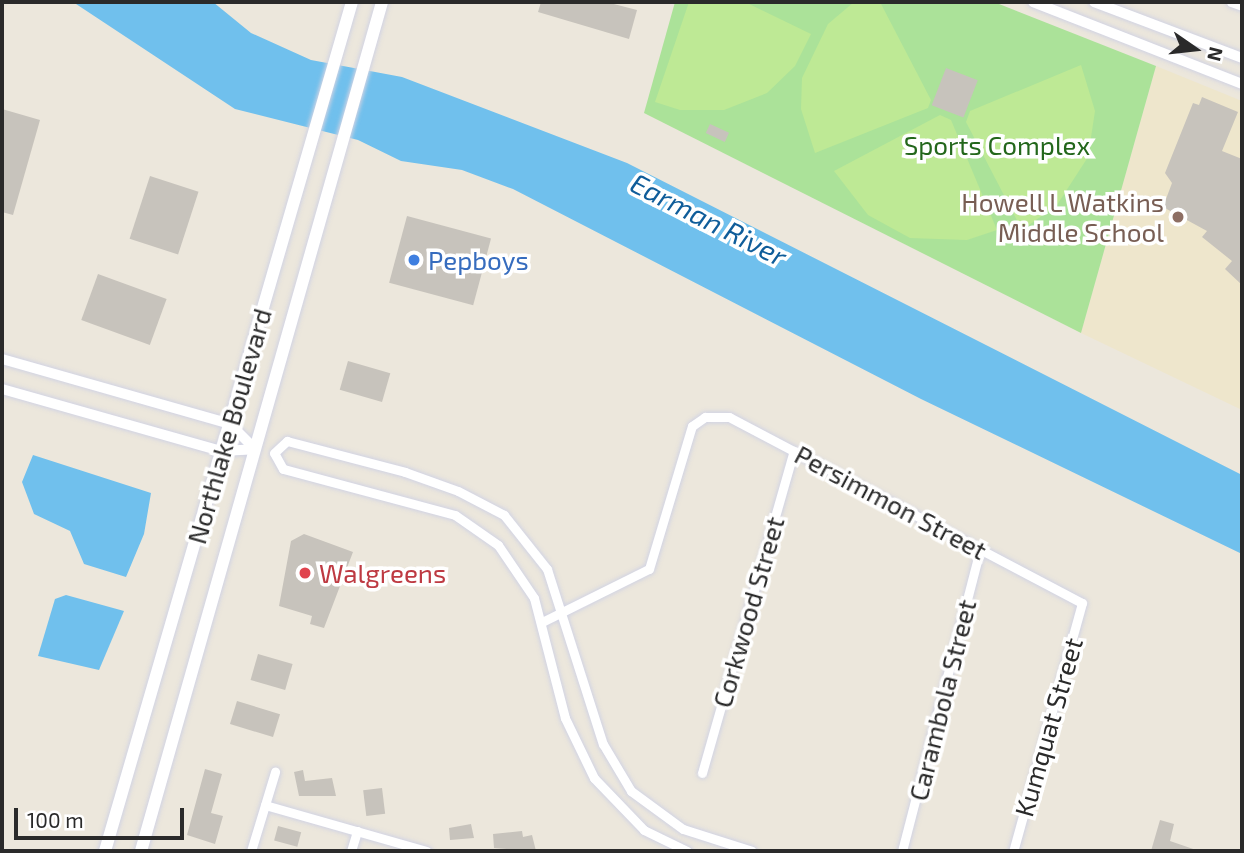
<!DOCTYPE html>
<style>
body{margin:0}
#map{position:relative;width:1244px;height:853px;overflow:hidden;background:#ece7dc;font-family:"Exo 2",sans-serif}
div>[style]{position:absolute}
.education>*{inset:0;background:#eee6cc}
.green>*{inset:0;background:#abe299}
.pitch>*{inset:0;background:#bee995}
.water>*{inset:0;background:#70c0ed}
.building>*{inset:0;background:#c7c3bc;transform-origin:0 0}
.roads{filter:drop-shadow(0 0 2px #d1d3e3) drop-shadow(0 0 2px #d1d3e3)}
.minor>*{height:9px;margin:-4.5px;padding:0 4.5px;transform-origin:4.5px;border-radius:4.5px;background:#fff}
.tertiary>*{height:10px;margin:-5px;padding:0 5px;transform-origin:5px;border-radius:5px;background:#fff}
.secondary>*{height:12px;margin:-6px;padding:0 6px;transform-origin:6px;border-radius:6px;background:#fff}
.dots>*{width:19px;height:19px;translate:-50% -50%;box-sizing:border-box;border:4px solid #fff;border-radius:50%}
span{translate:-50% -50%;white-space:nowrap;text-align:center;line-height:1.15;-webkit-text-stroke:7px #fff;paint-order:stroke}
.park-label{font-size:26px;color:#23671b}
.education-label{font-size:26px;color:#785e54}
.right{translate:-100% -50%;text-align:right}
.shop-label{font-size:26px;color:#366cbe}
.left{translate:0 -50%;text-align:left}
.street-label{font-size:26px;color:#2a2a2a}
.health-label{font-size:26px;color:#be3a42}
.water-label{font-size:28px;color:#0f5d9a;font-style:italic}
.frame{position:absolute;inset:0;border:4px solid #2a2a2a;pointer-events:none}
.north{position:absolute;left:1160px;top:14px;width:70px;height:70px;-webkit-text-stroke:5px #fff;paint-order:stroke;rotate:104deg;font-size:19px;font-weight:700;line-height:28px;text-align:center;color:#2a2a2a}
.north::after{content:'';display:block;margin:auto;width:24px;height:32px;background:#2a2a2a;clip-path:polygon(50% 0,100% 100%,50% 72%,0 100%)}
.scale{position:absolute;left:14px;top:808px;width:170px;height:32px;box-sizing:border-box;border:4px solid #2a2a2a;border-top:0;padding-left:9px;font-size:21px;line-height:24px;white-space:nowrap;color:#2a2a2a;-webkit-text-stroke:5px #fff;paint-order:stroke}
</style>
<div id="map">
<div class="education">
<i style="clip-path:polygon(1156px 66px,1242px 101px,1242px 410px,1081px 333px)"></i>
</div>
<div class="green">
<i style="clip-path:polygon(675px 2px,994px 2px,1156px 66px,1081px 333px,644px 113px)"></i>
</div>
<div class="pitch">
<i style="clip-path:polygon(689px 2px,745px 2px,811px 34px,795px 66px,767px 93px,724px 110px,680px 110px,655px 102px)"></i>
<i style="clip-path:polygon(854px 2px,880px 2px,931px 100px,928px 108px,815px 153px,801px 109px,802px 78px,828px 24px)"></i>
<i style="clip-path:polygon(1081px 65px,1095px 111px,1088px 157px,1057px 205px,1022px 230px,966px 122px,970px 111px)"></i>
<i style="clip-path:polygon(940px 115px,951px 120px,997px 230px,967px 240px,910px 238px,868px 215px,834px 171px)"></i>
</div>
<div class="water">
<i style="clip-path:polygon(73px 2px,213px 2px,251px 33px,311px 60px,402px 77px,627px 163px,1242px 475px,1242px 554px,921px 399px,513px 189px,462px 170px,401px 161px,358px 140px,235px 109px)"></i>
<i style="clip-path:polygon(33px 455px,151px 493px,144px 534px,126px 577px,84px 564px,70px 531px,34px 514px,22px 482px)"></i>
<i style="clip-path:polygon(66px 595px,124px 611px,99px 670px,38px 656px,55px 599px)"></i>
</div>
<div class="building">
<i style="clip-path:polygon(541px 2px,606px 2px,637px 10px,629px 39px,538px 12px)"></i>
<i style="left:946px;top:68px;width:34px;height:40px;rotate:21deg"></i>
<i style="clip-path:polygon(1202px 97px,1238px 112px,1222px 151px,1242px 159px,1242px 285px,1225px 269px,1232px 261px,1202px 237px,1207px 231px,1163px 207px,1172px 183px,1165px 173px,1193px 103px,1199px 105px)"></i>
<i style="clip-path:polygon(2px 109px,40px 120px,13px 215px,2px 212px)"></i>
<i style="left:710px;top:124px;width:21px;height:10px;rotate:25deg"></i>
<i style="left:150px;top:176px;width:51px;height:66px;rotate:18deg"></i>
<i style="left:407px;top:216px;width:87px;height:69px;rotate:15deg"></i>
<i style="left:98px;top:274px;width:73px;height:49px;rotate:20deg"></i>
<i style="left:348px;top:361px;width:44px;height:30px;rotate:16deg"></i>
<i style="clip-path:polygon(304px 534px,353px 552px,324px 628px,310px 624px,312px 616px,279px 606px,291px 541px)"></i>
<i style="left:258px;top:654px;width:36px;height:27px;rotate:16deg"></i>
<i style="left:237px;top:701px;width:45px;height:24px;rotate:17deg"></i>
<i style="clip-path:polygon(205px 769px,222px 774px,211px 813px,223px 816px,215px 844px,187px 835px)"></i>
<i style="clip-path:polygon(303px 770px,305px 781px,332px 778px,336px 796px,299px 796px,294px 772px)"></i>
<i style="left:382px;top:788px;width:26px;height:19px;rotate:83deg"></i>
<i style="clip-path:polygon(1160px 820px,1174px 824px,1170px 841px,1199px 851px,1151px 851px)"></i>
<i style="clip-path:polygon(471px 824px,474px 838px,450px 840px,449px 828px)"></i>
<i style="left:278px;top:826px;width:24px;height:15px;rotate:15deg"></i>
<i style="clip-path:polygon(522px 831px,523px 837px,532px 835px,536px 851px,494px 848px,493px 834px)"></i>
</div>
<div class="roads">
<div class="minor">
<i style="left:1231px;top:2px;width:12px;rotate:20deg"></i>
<i style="left:542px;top:622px;width:119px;rotate:-26.4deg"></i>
<i style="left:649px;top:569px;width:149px;rotate:-73.3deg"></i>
<i style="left:692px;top:426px;width:16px;rotate:-35deg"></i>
<i style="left:705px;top:417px;width:24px"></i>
<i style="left:729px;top:417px;width:399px;rotate:27.8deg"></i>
<i style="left:1082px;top:603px;width:257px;rotate:105.5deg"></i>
<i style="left:702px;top:773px;width:335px;rotate:-74.1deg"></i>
<i style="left:265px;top:805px;width:168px;rotate:15.9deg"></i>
<i style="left:251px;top:851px;width:83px;rotate:-73.1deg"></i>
<i style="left:351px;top:851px;width:21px;rotate:-73deg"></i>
<i style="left:687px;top:851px;width:48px;rotate:-154deg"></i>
<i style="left:644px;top:830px;width:72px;rotate:-133.9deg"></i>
<i style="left:594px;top:778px;width:67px;rotate:-115.8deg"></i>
<i style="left:565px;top:718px;width:124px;rotate:-104.5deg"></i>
<i style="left:534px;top:598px;width:64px;rotate:-124.2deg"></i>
<i style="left:498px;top:545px;width:52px;rotate:-145.1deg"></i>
<i style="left:455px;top:515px;width:178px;rotate:-165deg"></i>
<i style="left:283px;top:469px;width:18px;rotate:-119deg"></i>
<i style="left:274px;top:453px;width:18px;rotate:-43deg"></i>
<i style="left:287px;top:441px;width:122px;rotate:14.7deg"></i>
<i style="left:405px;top:472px;width:56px;rotate:19.7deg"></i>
<i style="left:458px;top:491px;width:52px;rotate:27.6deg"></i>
<i style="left:504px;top:515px;width:69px;rotate:51.5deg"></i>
<i style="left:547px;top:569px;width:184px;rotate:72.3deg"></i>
<i style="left:603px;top:744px;width:55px;rotate:59.2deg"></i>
<i style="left:631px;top:791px;width:64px;rotate:36.2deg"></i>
<i style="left:683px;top:829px;width:72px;rotate:17.7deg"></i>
<i style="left:902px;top:851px;width:312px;rotate:-75.5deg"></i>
</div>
<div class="tertiary">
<i style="left:1033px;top:2px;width:225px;rotate:21.4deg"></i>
<i style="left:1094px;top:2px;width:158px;rotate:20.7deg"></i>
<i style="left:2px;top:359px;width:237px;rotate:15.9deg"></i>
<i style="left:230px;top:424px;width:35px;rotate:45deg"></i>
<i style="left:2px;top:389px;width:228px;rotate:15.8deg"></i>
<i style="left:221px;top:451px;width:34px;rotate:-3deg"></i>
</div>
<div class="secondary">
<i style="left:105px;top:851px;width:884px;rotate:-73.78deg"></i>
<i style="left:141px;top:851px;width:883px;rotate:-74.15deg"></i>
</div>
</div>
<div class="dots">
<i style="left:1178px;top:217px;background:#8d6e63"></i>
<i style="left:414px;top:260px;background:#3f7fe0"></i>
<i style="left:305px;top:573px;background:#e0444e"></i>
</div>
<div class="park-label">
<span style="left:997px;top:145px">Sports Complex</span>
</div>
<div class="education-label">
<span class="right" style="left:1164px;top:217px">Howell L Watkins<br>Middle School</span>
</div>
<div class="shop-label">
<span class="left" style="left:428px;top:260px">Pepboys</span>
</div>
<div class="street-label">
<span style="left:229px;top:426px;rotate:-74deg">Northlake Boulevard</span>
<span style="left:891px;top:502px;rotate:28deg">Persimmon Street</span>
<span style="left:748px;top:612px;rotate:-74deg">Corkwood Street</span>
<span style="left:942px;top:700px;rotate:-76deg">Carambola Street</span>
<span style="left:1048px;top:727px;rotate:-74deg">Kumquat Street</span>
</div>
<div class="health-label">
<span class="left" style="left:319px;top:573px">Walgreens</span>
</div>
<div class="water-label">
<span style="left:709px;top:219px;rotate:27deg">Earman River</span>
</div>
<div class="frame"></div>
<div class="north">N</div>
<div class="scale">100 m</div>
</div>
